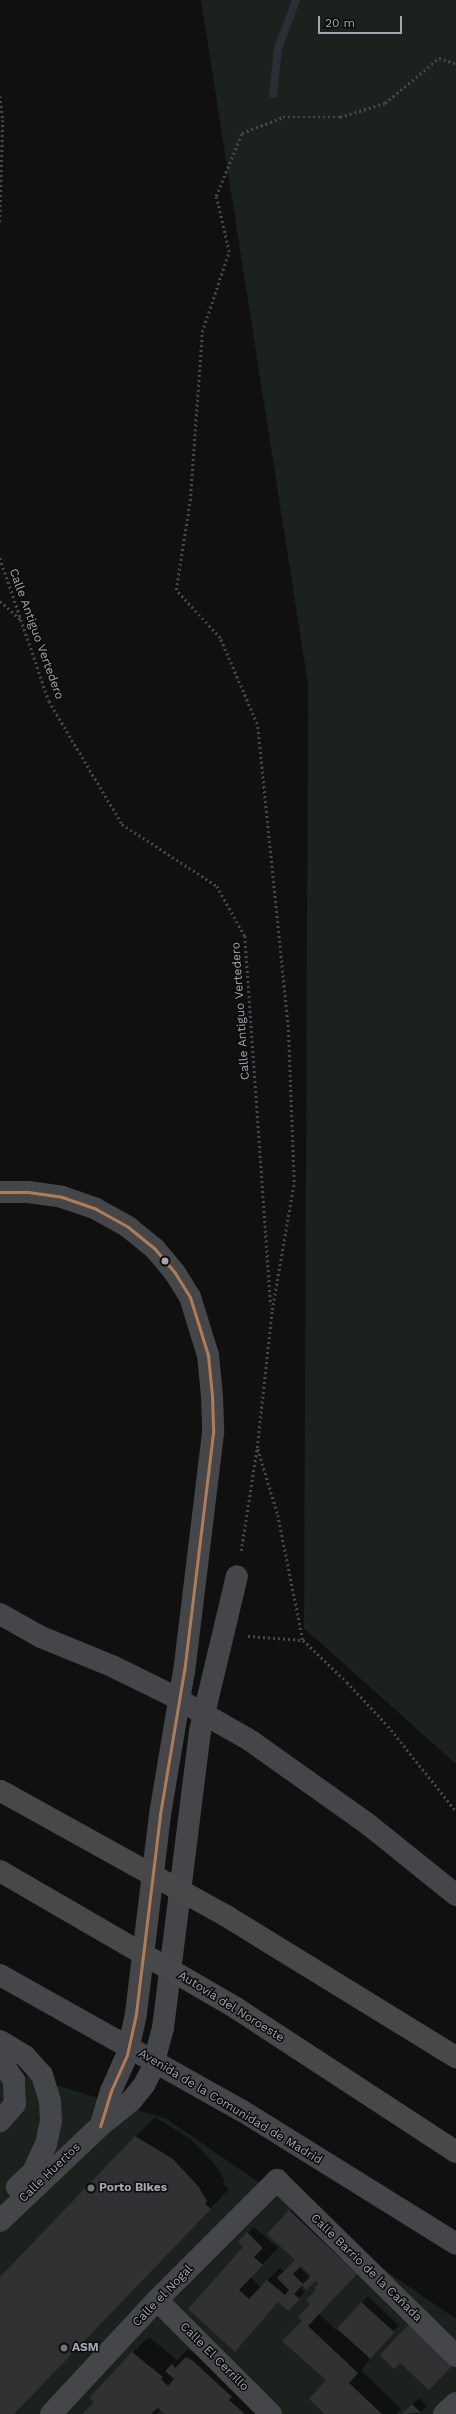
<!DOCTYPE html>
<meta charset="utf-8">
<style>
body{margin:0}
#map{position:relative;width:456px;height:2414px;overflow:hidden;background:#101011;font-family:"Work Sans",sans-serif}
div>[style]{position:absolute}
.green>*{inset:0;background:#1b211c}
.shadow>*{inset:0;background:#0007}
.stream>*{height:8px;margin:-4px;padding:0 4px;transform-origin:4px;border-radius:4px;background:#292f35}
.building>*{inset:0;background:#313133;transform-origin:0 0}
.path>*{height:2.5px;margin-top:-1.25px;transform-origin:0;background:repeating-linear-gradient(90deg,#47484b 0 2px,transparent 0 5px)}
.minor>*{height:22px;margin:-11px;padding:0 11px;transform-origin:11px;border-radius:11px;background:#45464a}
.highway>*{height:22px;margin:-11px;padding:0 11px;transform-origin:11px;border-radius:11px;background:#48484a}
.minor-bridge>*{height:22px;margin:-11px;padding:0 11px;transform-origin:11px;border-radius:11px;background:#45464a}
.highway-bridge>*{height:22px;margin:-11px;padding:0 11px;transform-origin:11px;border-radius:11px;background:#48484a}
.bus-1>*{height:3px;margin:-1.5px;padding:0 1.5px;transform-origin:1.5px;border-radius:1.5px;background:#b07c57}
.dots>*{width:11px;height:11px;translate:-50% -50%;box-sizing:border-box;border:2px solid #0b0b0c;border-radius:50%}
span{translate:-50% -50%;white-space:nowrap;text-align:center;line-height:1.15;-webkit-text-stroke:3px #0b0b0c;paint-order:stroke}
.street-label{font-size:12px;color:#a3a6b1}
.poi-label{font-size:12px;color:#a3a6b1;font-weight:700}
.left{translate:0 -50%;text-align:left}
.scale{position:absolute;left:318px;top:16px;width:84px;height:18px;box-sizing:border-box;border:2px solid #a3a6b1;border-top:0;padding-left:5px;font-size:12px;line-height:14px;white-space:nowrap;color:#a3a6b1;-webkit-text-stroke:3px #0b0b0c;paint-order:stroke}
</style>
<div id="map">
<div class="green">
<i style="clip-path:polygon(201px 0,456px 0,456px 1764px,304px 1628px,308px 684px)"></i>
<i style="clip-path:polygon(0 2068px,167px 2119px,456px 2319px,456px 2414px,0 2414px)"></i>
</div>
<div class="shadow">
<i style="clip-path:polygon(155px 2117px,192px 2140px,217px 2167px,225px 2181px,223px 2184px,229px 2189px,13px 2414px,0 2414px,0 2278px)"></i>
<i style="clip-path:polygon(evenodd,296px 2205px,368px 2262px,318px 2313px,336px 2330px,368px 2296px,399px 2326px,367px 2358px,370px 2360px,361px 2370px,401px 2409px,396px 2414px,327px 2414px,328px 2380px,304px 2321px,320px 2283px,316px 2279px,306px 2289px,302px 2284px,299px 2287px,305px 2292px,287px 2310px,278px 2301px,241px 2345px,217px 2333px,245px 2247px,239px 2242px,254px 2227px,278px 2248px,250px 2277px,261px 2287px,280px 2268px,284px 2272px,296px 2260px,290px 2211px,296px 2205px,301px 2265px,312px 2276px,310px 2278px,299px 2267px,301px 2265px)"></i>
<i style="clip-path:polygon(149px 2337px,177px 2360px,188px 2349px,192px 2353px,203px 2342px,280px 2414px,166px 2414px,161px 2409px,156px 2414px,84px 2414px,132px 2353px)"></i>
<i style="clip-path:polygon(419px 2398px,427px 2406px,418px 2414px,404px 2414px)"></i>
</div>
<div class="stream">
<i style="left:273px;top:94px;width:45px;rotate:-83.7deg"></i>
<i style="left:278px;top:49px;width:52px;rotate:-69.8deg"></i>
</div>
<div class="building">
<i style="clip-path:polygon(135px 2136px,173px 2159px,198px 2186px,207px 2201px,205px 2204px,211px 2209px,14px 2414px,0 2414px,0 2277px)"></i>
<i style="clip-path:polygon(evenodd,289px 2210px,357px 2274px,308px 2326px,358px 2373px,349px 2383px,382px 2414px,325px 2414px,309px 2399px,326px 2380px,282px 2341px,302px 2321px,298px 2317px,310px 2304px,306px 2300px,316px 2290px,314px 2288px,318px 2283px,316px 2281px,306px 2290px,302px 2285px,294px 2294px,300px 2299px,288px 2311px,278px 2302px,235px 2352px,188px 2309px,243px 2247px,238px 2242px,247px 2232px,263px 2248px,254px 2257px,263px 2265px,239px 2290px,249px 2299px,267px 2280px,285px 2295px,289px 2290px,277px 2278px,295px 2260px,267px 2234px,289px 2210px,301px 2266px,311px 2276px,303px 2284px,293px 2274px,301px 2266px)"></i>
<i style="left:361px;top:2302px;width:45px;height:36px;rotate:42deg"></i>
<i style="clip-path:polygon(409px 2324px,452px 2366px,429px 2390px,400px 2363px,394px 2369px,380px 2355px)"></i>
<i style="clip-path:polygon(132px 2352px,163px 2377px,161px 2379px,168px 2386px,174px 2379px,165px 2371px,172px 2364px,175px 2368px,186px 2357px,192px 2360px,232px 2397px,229px 2400px,245px 2414px,165px 2414px,158px 2408px,151px 2414px,82px 2414px,94px 2402px,89px 2398px)"></i>
<i style="clip-path:polygon(412px 2404px,421px 2413px,402px 2414px)"></i>
</div>
<div class="path">
<i style="left:0;top:96px;width:24px;rotate:83deg"></i>
<i style="left:3px;top:120px;width:102px;rotate:91.7deg"></i>
<i style="left:0;top:558px;width:151px;rotate:71.1deg"></i>
<i style="left:49px;top:701px;width:143px;rotate:59.3deg"></i>
<i style="left:122px;top:824px;width:113px;rotate:33.1deg"></i>
<i style="left:217px;top:886px;width:57px;rotate:60.8deg"></i>
<i style="left:245px;top:936px;width:370px;rotate:86deg"></i>
<i style="left:0;top:601px;width:28px;rotate:42deg"></i>
<i style="left:258px;top:1449px;width:69px;rotate:73.1deg"></i>
<i style="left:278px;top:1515px;width:127px;rotate:78.7deg"></i>
<i style="left:241px;top:1551px;width:104px;rotate:-81.2deg"></i>
<i style="left:257px;top:1448px;width:139px;rotate:-83.8deg"></i>
<i style="left:272px;top:1310px;width:130px;rotate:-80.2deg"></i>
<i style="left:294px;top:1182px;width:155px;rotate:-92.2deg"></i>
<i style="left:288px;top:1027px;width:305px;rotate:-95.8deg"></i>
<i style="left:257px;top:724px;width:94px;rotate:-113.3deg"></i>
<i style="left:220px;top:638px;width:65px;rotate:-132.5deg"></i>
<i style="left:176px;top:590px;width:90px;rotate:-81.1deg"></i>
<i style="left:190px;top:501px;width:169px;rotate:-85.9deg"></i>
<i style="left:202px;top:332px;width:84px;rotate:-71.4deg"></i>
<i style="left:229px;top:252px;width:57px;rotate:-103.1deg"></i>
<i style="left:216px;top:196px;width:68px;rotate:-67.6deg"></i>
<i style="left:242px;top:133px;width:44px;rotate:-21.3deg"></i>
<i style="left:283px;top:117px;width:57px"></i>
<i style="left:340px;top:117px;width:47px;rotate:-17.3deg"></i>
<i style="left:385px;top:103px;width:70px;rotate:-39.8deg"></i>
<i style="left:439px;top:58px;width:18px;rotate:19deg"></i>
<i style="left:248px;top:1636px;width:55px;rotate:4.2deg"></i>
<i style="left:303px;top:1640px;width:61px;rotate:43.7deg"></i>
<i style="left:347px;top:1682px;width:60px;rotate:47deg"></i>
<i style="left:388px;top:1726px;width:109px;rotate:51.3deg"></i>
</div>
<div class="minor">
<i style="left:0;top:1192px;width:28px"></i>
<i style="left:28px;top:1192px;width:34px;rotate:8deg"></i>
<i style="left:62px;top:1197px;width:36px;rotate:19deg"></i>
<i style="left:96px;top:1209px;width:37px;rotate:29deg"></i>
<i style="left:128px;top:1227px;width:35px;rotate:39deg"></i>
<i style="left:155px;top:1249px;width:31px;rotate:50deg"></i>
<i style="left:175px;top:1273px;width:28px;rotate:58deg"></i>
<i style="left:190px;top:1297px;width:61px;rotate:72.8deg"></i>
<i style="left:208px;top:1355px;width:41px;rotate:84.4deg"></i>
<i style="left:212px;top:1396px;width:37px;rotate:88deg"></i>
<i style="left:213px;top:1433px;width:240px;rotate:96.9deg"></i>
<i style="left:184px;top:1671px;width:146px;rotate:99.5deg"></i>
<i style="left:160px;top:1815px;width:200px;rotate:96.9deg"></i>
<i style="left:136px;top:2014px;width:42px;rotate:102.4deg"></i>
<i style="left:127px;top:2055px;width:39px;rotate:114deg"></i>
<i style="left:111px;top:2091px;width:37px;rotate:107deg"></i>
<i style="left:0;top:1614px;width:47px;rotate:29.3deg"></i>
<i style="left:369px;top:1825px;width:112px;rotate:38.8deg"></i>
<i style="left:0;top:2041px;width:29px;rotate:31deg"></i>
<i style="left:25px;top:2056px;width:25px;rotate:48deg"></i>
<i style="left:42px;top:2075px;width:28px;rotate:73deg"></i>
<i style="left:50px;top:2102px;width:19px;rotate:87deg"></i>
<i style="left:51px;top:2121px;width:24px;rotate:102deg"></i>
<i style="left:46px;top:2144px;width:31px;rotate:115deg"></i>
<i style="left:33px;top:2172px;width:22px;rotate:137deg"></i>
<i style="left:0;top:2060px;width:24px;rotate:55deg"></i>
<i style="left:14px;top:2080px;width:24px;rotate:88deg"></i>
<i style="left:15px;top:2104px;width:23px;rotate:131deg"></i>
<i style="left:241px;top:2110px;width:253px;rotate:31.9deg"></i>
<i style="left:0;top:2221px;width:138px;rotate:-43.5deg"></i>
<i style="left:100px;top:2126px;width:40px;rotate:-39deg"></i>
<i style="left:131px;top:2101px;width:21px;rotate:-51deg"></i>
<i style="left:144px;top:2085px;width:18px;rotate:-63deg"></i>
<i style="left:152px;top:2069px;width:42px;rotate:-75deg"></i>
<i style="left:163px;top:2028px;width:299px;rotate:-82.9deg"></i>
<i style="left:200px;top:1731px;width:159px;rotate:-76.6deg"></i>
<i style="left:157px;top:2300px;width:161px;rotate:45deg"></i>
<i style="left:51px;top:2414px;width:156px;rotate:-47.1deg"></i>
<i style="left:157px;top:2300px;width:170px;rotate:-45deg"></i>
<i style="left:277px;top:2180px;width:251px;rotate:44.5deg"></i>
<i style="left:444px;top:2414px;width:16px;rotate:-43deg"></i>
</div>
<div class="highway">
<i style="left:228px;top:1917px;width:268px;rotate:31.6deg"></i>
<i style="left:236px;top:2008px;width:263px;rotate:33.2deg"></i>
</div>
<div class="minor-bridge">
<i style="left:41px;top:1637px;width:77px;rotate:22.2deg"></i>
<i style="left:112px;top:1666px;width:61px;rotate:26.1deg"></i>
<i style="left:167px;top:1693px;width:97px;rotate:29.7deg"></i>
<i style="left:251px;top:1741px;width:145px;rotate:35.4deg"></i>
<i style="left:0;top:1975px;width:276px;rotate:29.3deg"></i>
</div>
<div class="highway-bridge">
<i style="left:1px;top:1791px;width:260px;rotate:29deg"></i>
<i style="left:0;top:1871px;width:273px;rotate:30.1deg"></i>
</div>
<div class="bus-1">
<i style="left:0;top:1192px;width:28px"></i>
<i style="left:28px;top:1192px;width:34px;rotate:8deg"></i>
<i style="left:62px;top:1197px;width:36px;rotate:19deg"></i>
<i style="left:96px;top:1209px;width:37px;rotate:29deg"></i>
<i style="left:128px;top:1227px;width:35px;rotate:39deg"></i>
<i style="left:155px;top:1249px;width:31px;rotate:50deg"></i>
<i style="left:175px;top:1273px;width:28px;rotate:58deg"></i>
<i style="left:190px;top:1297px;width:61px;rotate:72.8deg"></i>
<i style="left:208px;top:1355px;width:41px;rotate:84.4deg"></i>
<i style="left:212px;top:1396px;width:37px;rotate:88deg"></i>
<i style="left:213px;top:1433px;width:240px;rotate:96.9deg"></i>
<i style="left:184px;top:1671px;width:146px;rotate:99.5deg"></i>
<i style="left:160px;top:1815px;width:200px;rotate:96.9deg"></i>
<i style="left:136px;top:2014px;width:42px;rotate:102.4deg"></i>
<i style="left:127px;top:2055px;width:39px;rotate:114deg"></i>
<i style="left:111px;top:2091px;width:37px;rotate:107deg"></i>
</div>
<div class="dots">
<i style="left:165px;top:1261px;background:#a3a6b1"></i>
<i style="left:91px;top:2188px;background:#707279"></i>
<i style="left:64px;top:2348px;background:#707279"></i>
</div>
<div class="street-label">
<span style="left:36px;top:634px;rotate:70deg">Calle Antiguo Vertedero</span>
<span style="left:241px;top:1011px;rotate:-94deg">Calle Antiguo Vertedero</span>
<span style="left:231px;top:2007px;rotate:32deg">Autovía del Noroeste</span>
<span style="left:230px;top:2107px;rotate:31deg">Avenida de la Comunidad de Madrid</span>
<span style="left:50px;top:2173px;rotate:-44deg">Calle Huertos</span>
<span style="left:366px;top:2268px;rotate:44deg">Calle Barrio de la Cañada</span>
<span style="left:163px;top:2296px;rotate:-46deg">Calle el Nogal</span>
<span style="left:214px;top:2357px;rotate:45deg">Calle El Cerrillo</span>
</div>
<div class="poi-label">
<span class="left" style="left:99px;top:2188px">Porto Bikes</span>
<span class="left" style="left:72px;top:2348px">ASM</span>
</div>
<div class="scale">20 m</div>
</div>
